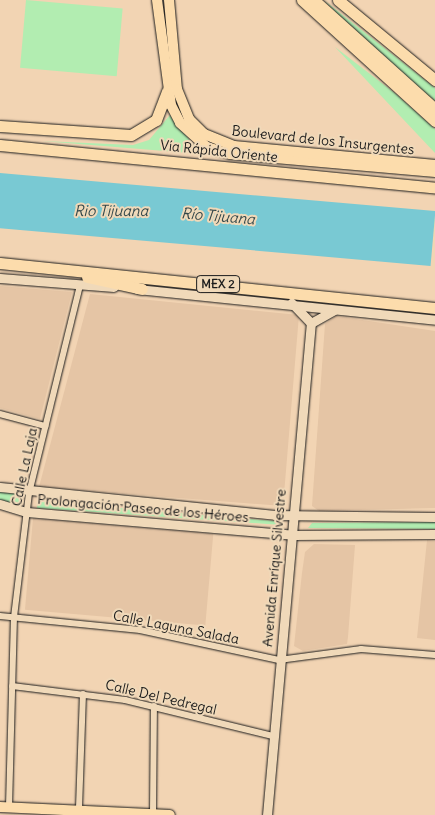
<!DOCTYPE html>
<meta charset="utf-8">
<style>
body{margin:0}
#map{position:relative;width:435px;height:815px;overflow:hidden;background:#f2d4b3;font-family:Delius,sans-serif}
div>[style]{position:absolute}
.built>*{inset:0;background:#e5c5a5;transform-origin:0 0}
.green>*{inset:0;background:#b2edb1;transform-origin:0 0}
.water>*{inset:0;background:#79c9d3;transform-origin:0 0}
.roads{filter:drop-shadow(0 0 1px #1c1c1c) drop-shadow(0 0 1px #1c1c1c)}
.street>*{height:6px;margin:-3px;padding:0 3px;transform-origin:3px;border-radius:3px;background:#f0d9b9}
.secondary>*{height:9px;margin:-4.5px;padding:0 4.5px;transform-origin:4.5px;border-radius:4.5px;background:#f0d9b9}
.primary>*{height:10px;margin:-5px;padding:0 5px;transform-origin:5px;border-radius:5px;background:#fcdcac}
.highway>*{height:11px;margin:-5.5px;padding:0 5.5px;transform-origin:5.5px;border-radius:5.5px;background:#fcdcac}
span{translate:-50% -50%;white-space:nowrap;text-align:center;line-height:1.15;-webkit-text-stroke:4px #f0d9b9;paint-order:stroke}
.shield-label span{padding:1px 4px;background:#f0d9b9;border:1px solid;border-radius:4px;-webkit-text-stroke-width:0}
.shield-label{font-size:12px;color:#1c1c1c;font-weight:700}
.street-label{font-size:14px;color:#1c1c1c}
.water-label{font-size:15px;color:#33474a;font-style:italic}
</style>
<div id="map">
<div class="built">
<i style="clip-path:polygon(0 286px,72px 292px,40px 419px,0 408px)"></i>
<i style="clip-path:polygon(90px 294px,299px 315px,283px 506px,39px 487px)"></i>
<i style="clip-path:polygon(336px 316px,435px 331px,435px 508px,319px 511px,312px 506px,325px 324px)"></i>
<i style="left:33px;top:518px;width:181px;height:92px;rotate:5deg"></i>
<i style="clip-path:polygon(427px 540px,435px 541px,435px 640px,417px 638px)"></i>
<i style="clip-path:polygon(314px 544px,355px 545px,348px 637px,347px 644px,303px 651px,294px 646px,302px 573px,305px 552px)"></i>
</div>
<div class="green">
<i style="left:26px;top:0;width:97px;height:68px;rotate:5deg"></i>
<i style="clip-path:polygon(325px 1px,435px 88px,435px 101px,361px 39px)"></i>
<i style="clip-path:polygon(335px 47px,396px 94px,435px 129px,435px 153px)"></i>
<i style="clip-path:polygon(170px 115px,195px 147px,214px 155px,42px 141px,133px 145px,149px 140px)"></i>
<i style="clip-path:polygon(0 490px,20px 494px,20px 502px,17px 505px,0 500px)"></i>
<i style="clip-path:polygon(38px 501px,275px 521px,281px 525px,37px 508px)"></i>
<i style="clip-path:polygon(435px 522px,435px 529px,308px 528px,312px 523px)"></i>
</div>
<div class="water">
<i style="left:0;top:173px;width:437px;height:55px;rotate:5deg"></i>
</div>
<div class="roads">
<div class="street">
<i style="left:0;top:414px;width:47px;rotate:14.9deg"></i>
<i style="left:0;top:616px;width:141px;rotate:5.7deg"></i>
<i style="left:140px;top:630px;width:142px;rotate:12.2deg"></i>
<i style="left:279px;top:660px;width:83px;rotate:-7.6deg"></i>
<i style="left:361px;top:649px;width:74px;rotate:4.6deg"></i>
<i style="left:12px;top:686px;width:114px;rotate:7.1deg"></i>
<i style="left:125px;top:700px;width:152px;rotate:13.7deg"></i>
<i style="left:9px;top:807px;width:190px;rotate:-88.5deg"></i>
<i style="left:14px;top:617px;width:125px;rotate:-83.1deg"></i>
<i style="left:29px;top:493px;width:214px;rotate:-76.2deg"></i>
<i style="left:79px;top:808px;width:114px;rotate:-88deg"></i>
<i style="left:153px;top:813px;width:107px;rotate:-89.5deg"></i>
</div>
<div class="secondary">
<i style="left:0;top:278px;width:114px;rotate:4.5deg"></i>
<i style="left:137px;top:289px;width:300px;rotate:5.9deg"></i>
<i style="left:311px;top:323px;width:26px;rotate:-29deg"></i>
<i style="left:0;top:487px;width:276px;rotate:5.8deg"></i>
<i style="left:275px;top:515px;width:160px;rotate:0.7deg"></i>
<i style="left:0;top:504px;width:28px;rotate:17deg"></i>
<i style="left:27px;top:512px;width:267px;rotate:4.9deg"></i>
<i style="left:293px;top:535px;width:142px;rotate:-0.4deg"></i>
<i style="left:267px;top:815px;width:494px;rotate:-84.9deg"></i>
<i style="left:311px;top:323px;width:28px;rotate:-134deg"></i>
</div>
<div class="primary">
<i style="left:157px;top:0;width:106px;rotate:82.4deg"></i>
<i style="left:171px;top:105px;width:20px;rotate:63deg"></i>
<i style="left:180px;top:123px;width:36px;rotate:42deg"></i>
<i style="left:207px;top:147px;width:24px;rotate:17deg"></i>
<i style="left:230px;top:154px;width:206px;rotate:5deg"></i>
<i style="left:169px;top:0;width:89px;rotate:84.9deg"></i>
<i style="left:177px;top:89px;width:32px;rotate:68deg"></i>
<i style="left:189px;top:119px;width:21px;rotate:45deg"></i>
<i style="left:204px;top:134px;width:32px;rotate:22deg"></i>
<i style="left:234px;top:146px;width:202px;rotate:5.4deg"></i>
<i style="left:0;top:807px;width:170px;rotate:2.7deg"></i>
</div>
<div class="highway">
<i style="left:302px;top:0;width:180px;rotate:42.3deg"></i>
<i style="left:314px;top:0;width:163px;rotate:42deg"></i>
<i style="left:338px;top:0;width:126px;rotate:39.5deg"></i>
<i style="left:0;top:126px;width:131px;rotate:3.9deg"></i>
<i style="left:131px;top:135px;width:29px;rotate:-31deg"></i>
<i style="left:156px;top:120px;width:31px;rotate:-69deg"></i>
<i style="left:0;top:145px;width:437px;rotate:5.6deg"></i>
<i style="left:0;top:263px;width:437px;rotate:5.9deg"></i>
<i style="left:87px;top:277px;width:56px;rotate:12.3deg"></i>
</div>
</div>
<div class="shield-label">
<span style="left:218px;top:284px">MEX 2</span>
</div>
<div class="street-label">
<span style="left:323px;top:140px;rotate:6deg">Boulevard de los Insurgentes</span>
<span style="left:219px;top:151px;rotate:6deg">Vía Rápida Oriente</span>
<span style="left:24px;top:467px;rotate:-78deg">Calle La Laja</span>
<span style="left:143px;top:508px;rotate:5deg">Prolongación Paseo de los Héroes</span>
<span style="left:274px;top:568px;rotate:-85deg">Avenida Enríque Silvestre</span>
<span style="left:176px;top:627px;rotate:11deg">Calle Laguna Salada</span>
<span style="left:161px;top:697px;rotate:13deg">Calle Del Pedregal</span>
</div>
<div class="water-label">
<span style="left:111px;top:211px">Rio Tijuana</span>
<span style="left:218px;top:216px;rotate:5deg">Río Tijuana</span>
</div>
</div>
